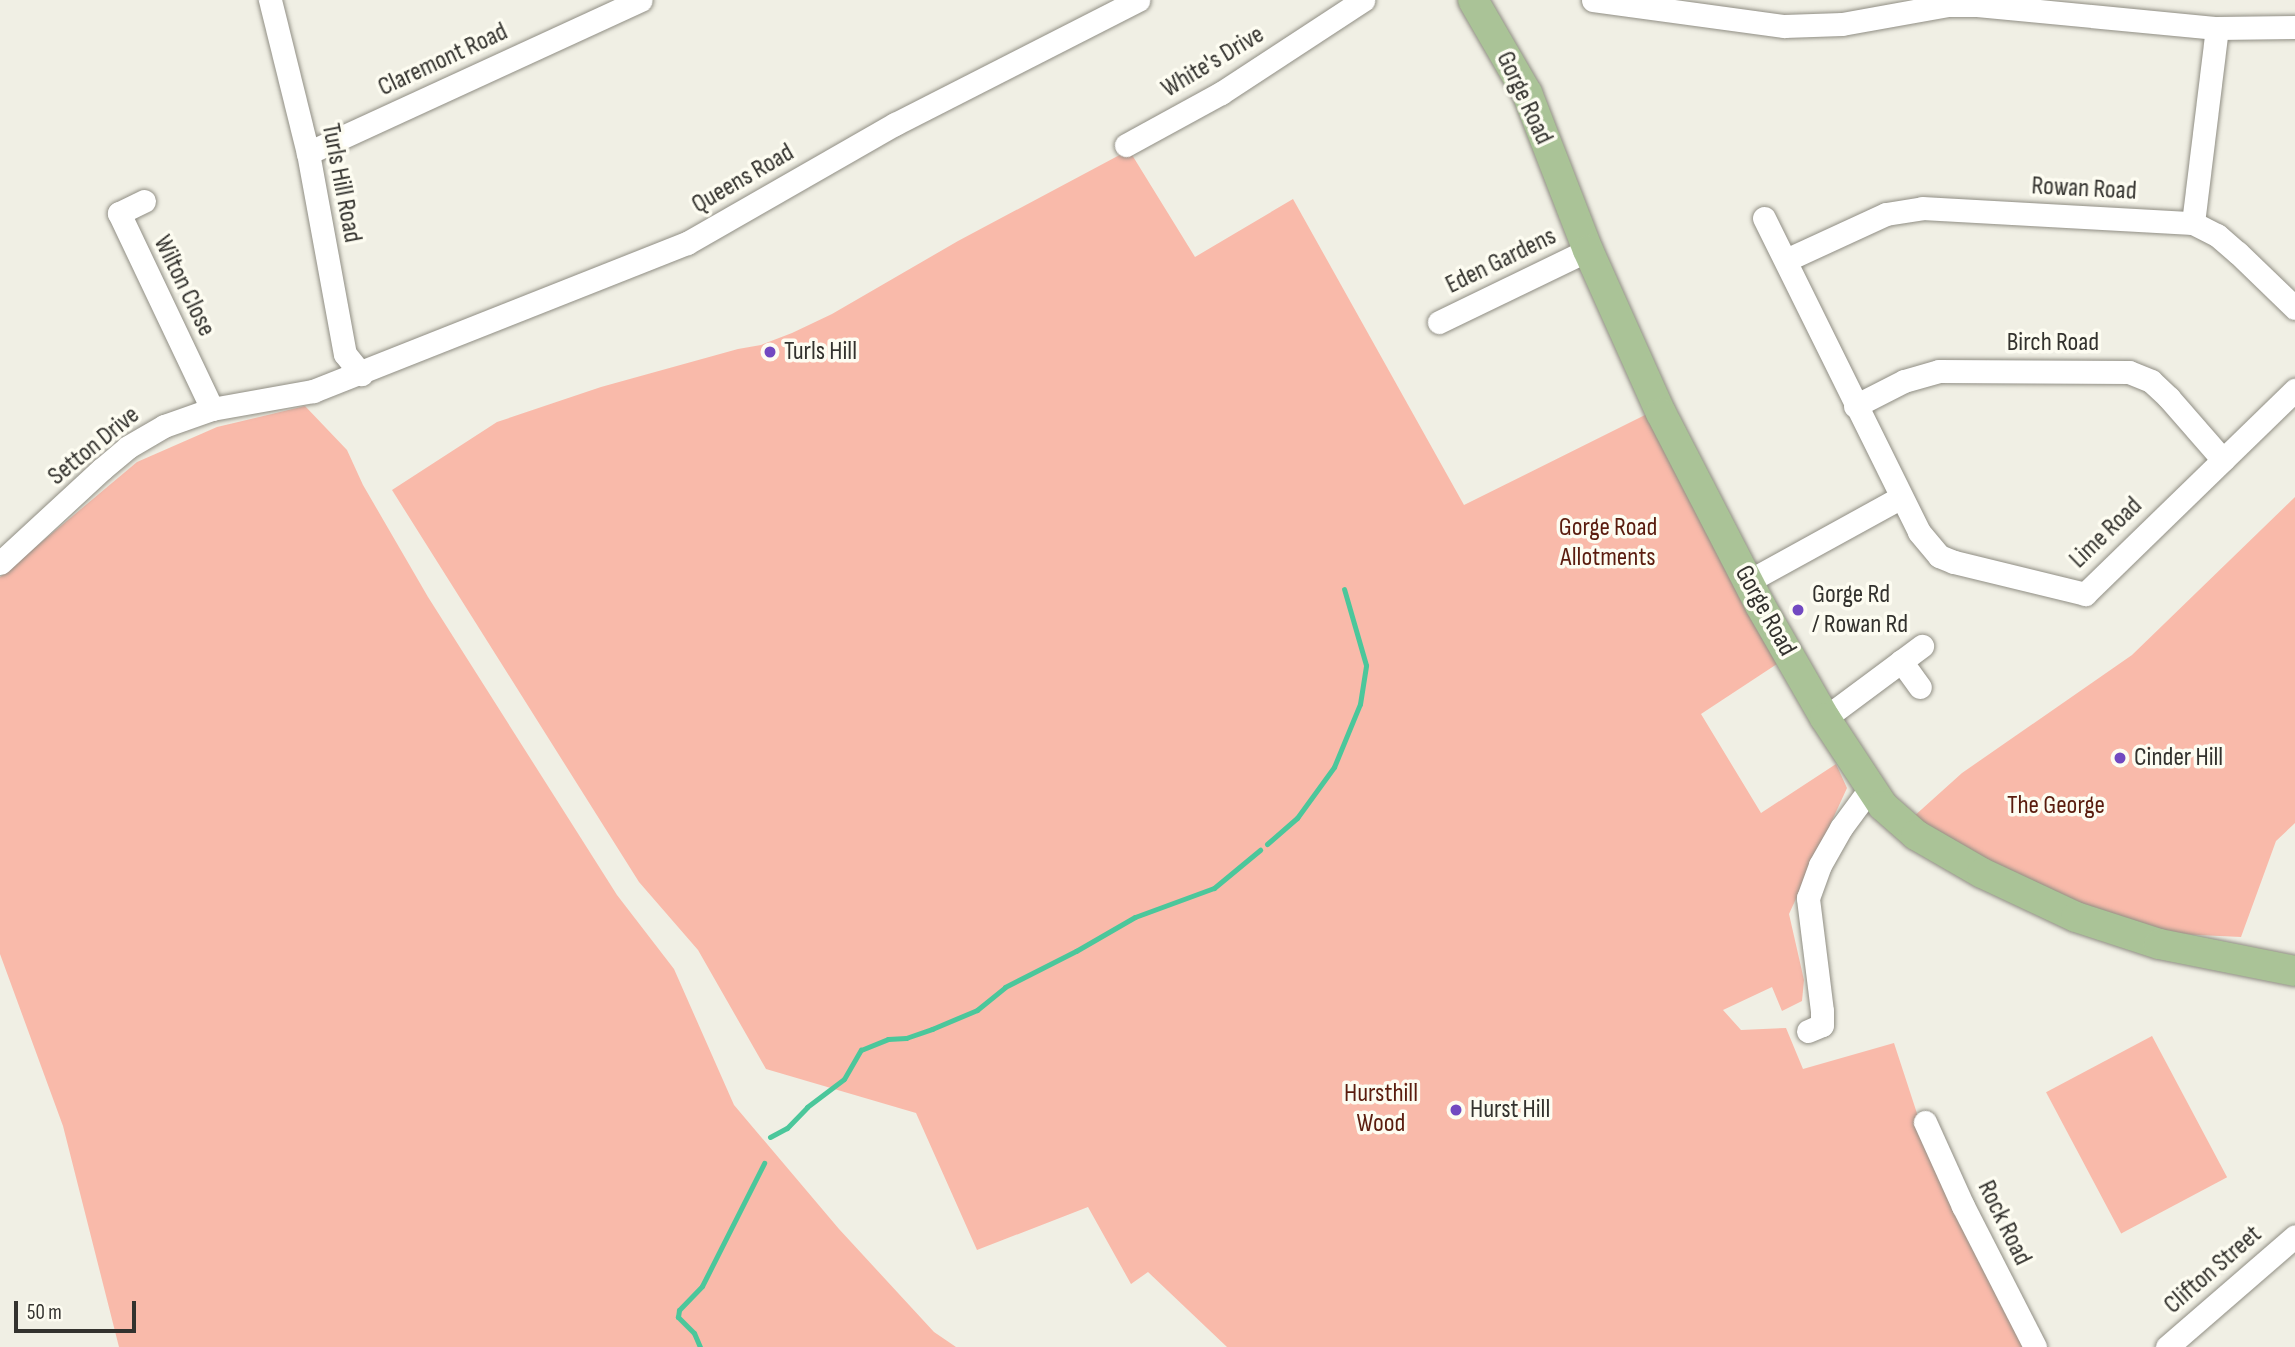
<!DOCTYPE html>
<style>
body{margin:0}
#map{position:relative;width:2295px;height:1347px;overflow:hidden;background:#f0efe4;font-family:"Sofia Sans Condensed",sans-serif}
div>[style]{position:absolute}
.green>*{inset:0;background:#f9baaa;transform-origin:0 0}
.stream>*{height:5px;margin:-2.5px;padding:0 2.5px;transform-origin:2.5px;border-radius:2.5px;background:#4bc79b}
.roads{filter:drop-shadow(0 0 2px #908e84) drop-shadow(0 0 2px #908e84)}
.minor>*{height:23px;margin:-11.5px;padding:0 11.5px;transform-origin:11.5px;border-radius:11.5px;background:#fff}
.major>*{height:30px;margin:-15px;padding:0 15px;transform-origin:15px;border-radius:15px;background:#aac397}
.dots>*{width:19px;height:19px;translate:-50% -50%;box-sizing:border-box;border:4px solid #fdfcf1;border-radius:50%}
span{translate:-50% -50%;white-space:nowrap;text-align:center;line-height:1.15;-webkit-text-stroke:7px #fdfcf1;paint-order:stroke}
.street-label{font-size:26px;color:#33322e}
.poi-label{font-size:26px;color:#33322e}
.left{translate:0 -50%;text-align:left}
.park-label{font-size:26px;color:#5a1c0e}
.scale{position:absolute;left:14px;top:1301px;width:122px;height:32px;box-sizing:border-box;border:4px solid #33322e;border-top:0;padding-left:9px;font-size:21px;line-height:24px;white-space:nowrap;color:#33322e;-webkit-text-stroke:5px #fdfcf1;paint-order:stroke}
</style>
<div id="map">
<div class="green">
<i style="clip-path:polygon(1129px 150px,1195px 257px,1293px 199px,1464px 505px,1647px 414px,1780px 662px,1701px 714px,1761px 813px,1836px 764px,1847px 788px,1789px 914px,1804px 980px,1802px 1001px,1782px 1011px,1772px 987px,1723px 1010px,1741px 1030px,1786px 1028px,1803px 1069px,1894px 1043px,1927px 1144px,2029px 1347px,1227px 1347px,1148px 1272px,1131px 1284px,1088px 1207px,977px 1250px,916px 1113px,766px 1069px,698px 950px,639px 882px,392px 490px,497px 422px,601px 387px,738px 349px,761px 345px,792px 333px,832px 314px,958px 241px)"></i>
<i style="clip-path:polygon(305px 406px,347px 450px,363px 485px,428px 597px,617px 895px,674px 969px,734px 1105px,839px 1229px,934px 1332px,956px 1347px,119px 1347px,63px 1126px,0 954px,0 577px,137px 462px,217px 427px)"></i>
<i style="clip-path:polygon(2295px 497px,2295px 823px,2276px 841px,2241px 937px,2156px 933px,2041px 890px,1912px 818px,1962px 773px,2132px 655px)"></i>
<i style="left:2152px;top:1036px;width:160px;height:120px;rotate:62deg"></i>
</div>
<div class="stream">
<i style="left:1267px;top:844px;width:40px;rotate:-41deg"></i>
<i style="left:1297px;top:818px;width:63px;rotate:-54deg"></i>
<i style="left:1334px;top:767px;width:68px;rotate:-67.6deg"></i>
<i style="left:1360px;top:704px;width:39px;rotate:-81deg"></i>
<i style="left:1366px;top:665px;width:79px;rotate:-106.1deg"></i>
<i style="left:770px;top:1137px;width:19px;rotate:-28deg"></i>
<i style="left:787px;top:1128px;width:29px;rotate:-46deg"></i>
<i style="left:807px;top:1107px;width:46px;rotate:-37.1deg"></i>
<i style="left:844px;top:1079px;width:34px;rotate:-60deg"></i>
<i style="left:861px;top:1050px;width:29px;rotate:-22deg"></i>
<i style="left:888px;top:1039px;width:18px;rotate:-3deg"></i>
<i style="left:906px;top:1038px;width:28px;rotate:-19deg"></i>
<i style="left:932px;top:1029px;width:49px;rotate:-22.9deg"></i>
<i style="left:977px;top:1010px;width:36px;rotate:-39deg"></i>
<i style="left:1005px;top:987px;width:80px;rotate:-26.9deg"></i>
<i style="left:1076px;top:951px;width:68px;rotate:-30deg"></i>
<i style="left:1135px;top:917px;width:84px;rotate:-20.2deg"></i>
<i style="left:1214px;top:888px;width:60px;rotate:-39.6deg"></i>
<i style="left:700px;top:1347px;width:15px;rotate:-113deg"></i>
<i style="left:694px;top:1333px;width:23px;rotate:-135deg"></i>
<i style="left:678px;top:1317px;width:7px;rotate:-82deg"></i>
<i style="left:679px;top:1310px;width:33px;rotate:-46deg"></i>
<i style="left:702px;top:1286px;width:138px;rotate:-63.2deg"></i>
</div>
<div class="roads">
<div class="minor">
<i style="left:270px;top:0;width:158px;rotate:76.1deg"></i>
<i style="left:308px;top:153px;width:204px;rotate:79.6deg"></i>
<i style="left:345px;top:354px;width:26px;rotate:51deg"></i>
<i style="left:1593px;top:0;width:193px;rotate:7.8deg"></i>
<i style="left:1784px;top:26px;width:58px;rotate:-2deg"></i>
<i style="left:1842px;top:24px;width:108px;rotate:-10.2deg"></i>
<i style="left:1948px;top:5px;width:29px"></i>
<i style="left:1977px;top:5px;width:241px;rotate:5.5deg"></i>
<i style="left:2217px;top:28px;width:78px;rotate:-0.7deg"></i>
<i style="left:1126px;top:145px;width:108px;rotate:-28.7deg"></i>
<i style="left:1221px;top:93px;width:170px;rotate:-33.2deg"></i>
<i style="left:308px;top:153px;width:366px;rotate:-24.7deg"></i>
<i style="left:144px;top:201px;width:28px;rotate:154deg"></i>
<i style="left:119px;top:213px;width:217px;rotate:64.6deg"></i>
<i style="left:1764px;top:218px;width:350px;rotate:63.7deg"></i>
<i style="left:1919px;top:532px;width:31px;rotate:50deg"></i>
<i style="left:1939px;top:556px;width:16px;rotate:22deg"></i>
<i style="left:1954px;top:562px;width:135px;rotate:13.7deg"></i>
<i style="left:2085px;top:594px;width:293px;rotate:-44.2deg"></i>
<i style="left:2193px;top:223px;width:196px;rotate:-83deg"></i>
<i style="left:1786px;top:260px;width:110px;rotate:-24.7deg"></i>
<i style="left:1886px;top:214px;width:36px;rotate:-9deg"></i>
<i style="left:1922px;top:208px;width:271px;rotate:3.2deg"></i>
<i style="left:2193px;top:223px;width:27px;rotate:27deg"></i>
<i style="left:2217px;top:235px;width:28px;rotate:41deg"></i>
<i style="left:2238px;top:253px;width:79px;rotate:44deg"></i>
<i style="left:1439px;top:322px;width:165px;rotate:-25.8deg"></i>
<i style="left:1855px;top:406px;width:55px;rotate:-27deg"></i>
<i style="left:1904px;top:381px;width:36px;rotate:-16deg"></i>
<i style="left:1939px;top:371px;width:190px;rotate:0.3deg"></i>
<i style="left:2129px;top:372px;width:24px;rotate:22deg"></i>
<i style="left:2151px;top:381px;width:25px;rotate:43deg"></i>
<i style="left:2169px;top:398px;width:82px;rotate:48.9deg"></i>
<i style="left:0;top:563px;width:139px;rotate:-42.7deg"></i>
<i style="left:102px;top:469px;width:34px;rotate:-40deg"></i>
<i style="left:128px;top:447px;width:42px;rotate:-30.3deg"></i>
<i style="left:164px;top:426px;width:51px;rotate:-19.5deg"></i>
<i style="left:212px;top:409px;width:103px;rotate:-10.1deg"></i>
<i style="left:313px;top:391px;width:402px;rotate:-21.6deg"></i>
<i style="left:687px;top:243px;width:240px;rotate:-29.8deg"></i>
<i style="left:895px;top:124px;width:273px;rotate:-27deg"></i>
<i style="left:1747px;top:582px;width:175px;rotate:-28.8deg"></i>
<i style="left:1901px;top:661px;width:32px;rotate:54deg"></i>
<i style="left:1825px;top:718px;width:121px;rotate:-36.6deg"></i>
<i style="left:1808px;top:1031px;width:15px;rotate:-23deg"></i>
<i style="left:1822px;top:1025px;width:14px;rotate:-90deg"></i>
<i style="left:1822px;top:1011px;width:114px;rotate:-97.1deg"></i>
<i style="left:1808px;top:898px;width:35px;rotate:-70deg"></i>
<i style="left:1820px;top:865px;width:43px;rotate:-60.4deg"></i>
<i style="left:1841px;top:828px;width:47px;rotate:-53.6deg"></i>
<i style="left:1925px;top:1122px;width:92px;rotate:65.7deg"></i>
<i style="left:1963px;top:1206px;width:158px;rotate:62.9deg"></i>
<i style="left:2167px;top:1347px;width:169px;rotate:-40.9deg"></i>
</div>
<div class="major">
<i style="left:1473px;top:0;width:108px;rotate:59.9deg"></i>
<i style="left:1527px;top:93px;width:168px;rotate:68.8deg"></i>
<i style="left:1588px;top:250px;width:179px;rotate:65.9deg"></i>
<i style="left:1661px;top:413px;width:216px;rotate:62.7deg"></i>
<i style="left:1760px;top:605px;width:130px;rotate:60.1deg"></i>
<i style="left:1825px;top:718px;width:105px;rotate:56.6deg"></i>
<i style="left:1883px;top:806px;width:44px;rotate:41.3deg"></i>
<i style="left:1916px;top:835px;width:76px;rotate:29.9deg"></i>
<i style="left:1982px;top:873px;width:104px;rotate:25.1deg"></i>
<i style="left:2076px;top:917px;width:87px;rotate:18deg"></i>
<i style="left:2159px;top:944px;width:139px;rotate:11.2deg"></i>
</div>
</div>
<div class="dots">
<i style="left:770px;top:352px;background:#7249c1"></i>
<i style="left:1798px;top:610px;background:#7249c1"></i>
<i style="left:2120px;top:758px;background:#7249c1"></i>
<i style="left:1456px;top:1110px;background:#7249c1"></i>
</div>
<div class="street-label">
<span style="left:443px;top:60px;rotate:-25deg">Claremont Road</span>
<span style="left:1213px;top:62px;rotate:-31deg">White's Drive</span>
<span style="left:1524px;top:98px;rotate:65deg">Gorge Road</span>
<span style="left:743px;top:179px;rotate:-30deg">Queens Road</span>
<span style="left:341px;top:183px;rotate:79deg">Turls Hill Road</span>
<span style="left:2084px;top:189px;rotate:3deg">Rowan Road</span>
<span style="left:1501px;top:261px;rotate:-26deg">Eden Gardens</span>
<span style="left:184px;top:286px;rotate:64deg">Wilton Close</span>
<span style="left:2053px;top:343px">Birch Road</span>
<span style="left:94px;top:446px;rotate:-39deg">Setton Drive</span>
<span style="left:2106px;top:533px;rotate:-44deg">Lime Road</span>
<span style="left:1765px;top:611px;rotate:61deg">Gorge Road</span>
<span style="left:2004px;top:1223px;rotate:64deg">Rock Road</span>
<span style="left:2213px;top:1270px;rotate:-41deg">Clifton Street</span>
</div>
<div class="poi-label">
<span class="left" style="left:784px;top:352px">Turls Hill</span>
<span class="left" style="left:1812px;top:610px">Gorge Rd<br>/ Rowan Rd</span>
<span class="left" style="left:2134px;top:758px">Cinder Hill</span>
<span class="left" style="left:1470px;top:1110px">Hurst Hill</span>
</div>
<div class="park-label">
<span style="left:1608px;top:543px">Gorge Road<br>Allotments</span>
<span style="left:2056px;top:806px">The George</span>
<span style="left:1381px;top:1109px">Hursthill<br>Wood</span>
</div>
<div class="scale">50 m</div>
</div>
